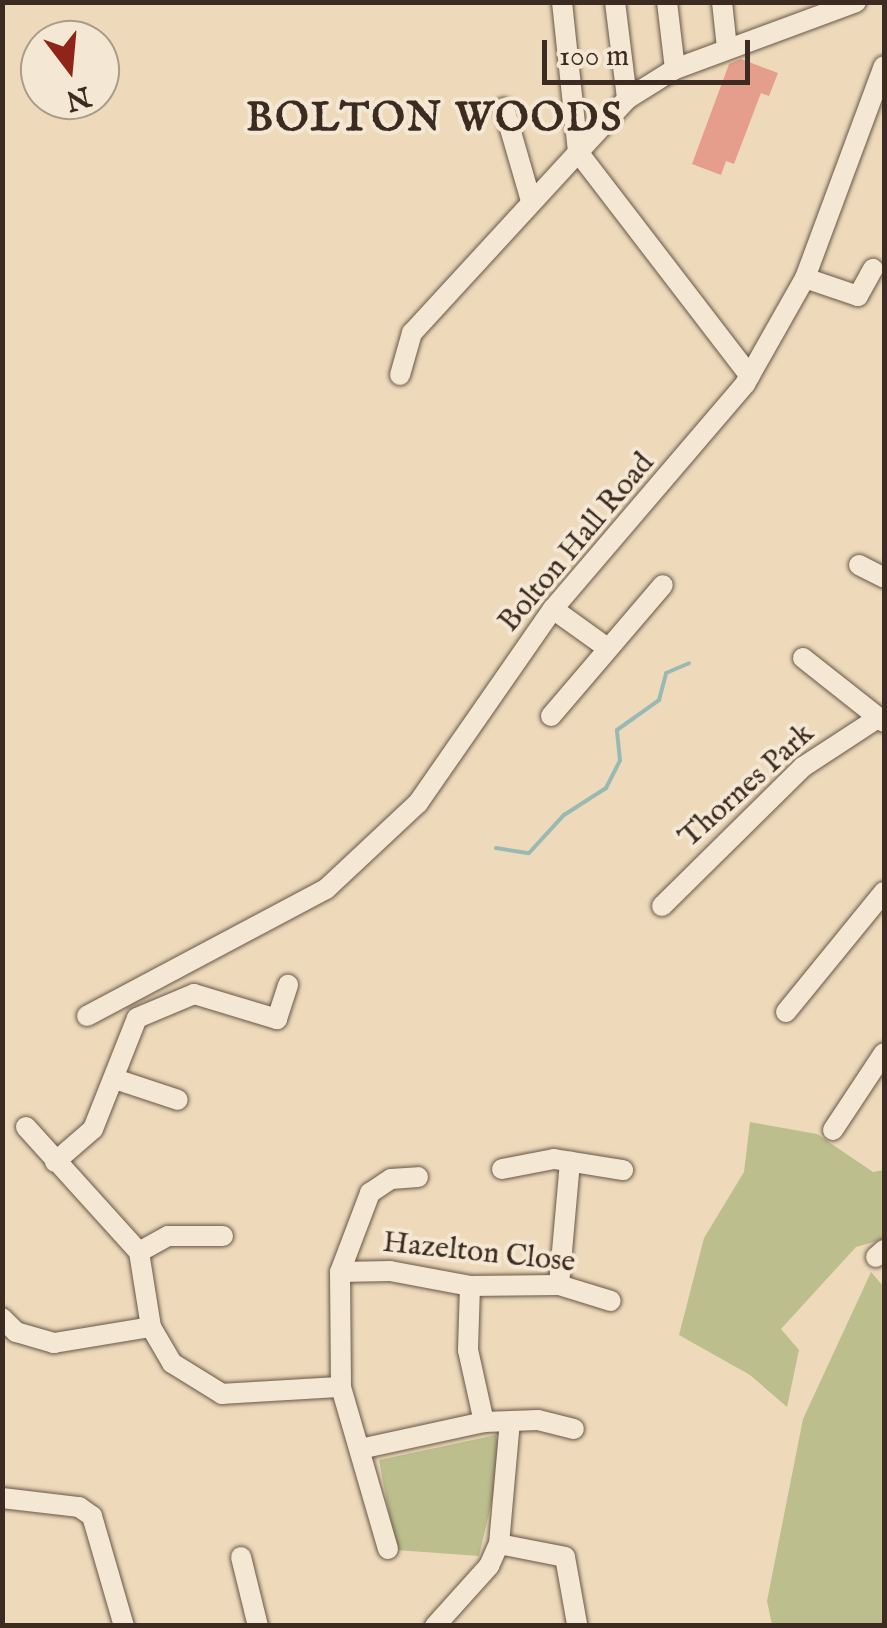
<!DOCTYPE html>
<style>
body{margin:0}
#map{position:relative;width:887px;height:1628px;overflow:hidden;background:#eedabb;font-family:"IM FELL English",serif}
div>[style]{position:absolute}
.green>*{inset:0;background:#bcbe8d}
.stream>*{height:4px;margin:-2px;padding:0 2px;transform-origin:2px;border-radius:2px;background:#99bab3}
.building>*{inset:0;background:#e59e8c}
.roads{filter:drop-shadow(0 0 2px #685747) drop-shadow(0 0 2px #685747)}
.minor>*{height:20px;margin:-10px;padding:0 10px;transform-origin:10px;border-radius:10px;background:#f4e7d3}
span{translate:-50% -50%;white-space:nowrap;text-align:center;line-height:1.15;-webkit-text-stroke:8px #f4e7d3;paint-order:stroke}
.street-label{font-size:30px;color:#3b2b20}
.district-label{font-size:40px;color:#3b2b20;font-weight:700;letter-spacing:2.5px}
.frame{position:absolute;inset:0;border:5px solid #3b2b20;pointer-events:none}
.north{position:absolute;left:20px;top:20px;width:100px;height:100px;box-sizing:border-box;background:#f4e7d3;border:2px solid #aa9c8b;border-radius:50%;rotate:164deg;font-size:28px;font-weight:700;line-height:40px;text-align:center;color:#3b2b20}
.north::after{content:'';display:block;margin:auto;width:35px;height:45px;background:#8f2418;clip-path:polygon(50% 0,100% 100%,50% 72%,0 100%)}
.scale{position:absolute;left:542px;top:40px;width:208px;height:45px;box-sizing:border-box;border:5px solid #3b2b20;border-top:0;padding-left:12px;font-size:30px;line-height:35px;white-space:nowrap;color:#3b2b20;-webkit-text-stroke:8px #f4e7d3;paint-order:stroke}
</style>
<div id="map">
<div class="green">
<i style="clip-path:polygon(750px 1122px,817px 1134px,873px 1172px,884px 1170px,884px 1239px,856px 1247px,781px 1329px,799px 1350px,787px 1407px,750px 1375px,679px 1335px,704px 1238px,744px 1172px)"></i>
<i style="clip-path:polygon(871px 1272px,884px 1287px,884px 1625px,772px 1625px,767px 1601px,803px 1419px)"></i>
<i style="clip-path:polygon(496px 1435px,501px 1462px,479px 1556px,396px 1550px,379px 1460px)"></i>
</div>
<div class="stream">
<i style="left:496px;top:848px;width:33px;rotate:9deg"></i>
<i style="left:529px;top:853px;width:52px;rotate:-47.4deg"></i>
<i style="left:564px;top:815px;width:50px;rotate:-32.7deg"></i>
<i style="left:606px;top:788px;width:31px;rotate:-63deg"></i>
<i style="left:620px;top:760px;width:30px;rotate:-96deg"></i>
<i style="left:617px;top:730px;width:52px;rotate:-35.5deg"></i>
<i style="left:659px;top:700px;width:28px;rotate:-75deg"></i>
<i style="left:666px;top:673px;width:25px;rotate:-23deg"></i>
</div>
<div class="building">
<i style="clip-path:polygon(741px 59px,778px 73px,769px 96px,761px 93px,734px 164px,726px 161px,721px 175px,692px 164px,729px 64px)"></i>
</div>
<div class="roads">
<div class="minor">
<i style="left:562px;top:2px;width:151px;rotate:83.9deg"></i>
<i style="left:578px;top:152px;width:282px;rotate:52.5deg"></i>
<i style="left:615px;top:2px;width:98px;rotate:82.9deg"></i>
<i style="left:667px;top:2px;width:67px;rotate:83.2deg"></i>
<i style="left:722px;top:2px;width:46px;rotate:83.8deg"></i>
<i style="left:504px;top:108px;width:97px;rotate:73.8deg"></i>
<i style="left:805px;top:278px;width:56px;rotate:18.8deg"></i>
<i style="left:858px;top:296px;width:31px;rotate:-61deg"></i>
<i style="left:400px;top:375px;width:44px;rotate:-74.1deg"></i>
<i style="left:412px;top:333px;width:318px;rotate:-47.4deg"></i>
<i style="left:627px;top:99px;width:57px;rotate:-32deg"></i>
<i style="left:675px;top:69px;width:193px;rotate:-20.3deg"></i>
<i style="left:859px;top:565px;width:28px;rotate:27deg"></i>
<i style="left:553px;top:609px;width:65px;rotate:35.6deg"></i>
<i style="left:803px;top:658px;width:103px;rotate:38.3deg"></i>
<i style="left:551px;top:716px;width:172px;rotate:-49.5deg"></i>
<i style="left:662px;top:906px;width:198px;rotate:-44.6deg"></i>
<i style="left:803px;top:767px;width:90px;rotate:-33.2deg"></i>
<i style="left:786px;top:1012px;width:155px;rotate:-50.8deg"></i>
<i style="left:87px;top:1016px;width:271px;rotate:-28deg"></i>
<i style="left:326px;top:889px;width:126px;rotate:-43.1deg"></i>
<i style="left:418px;top:803px;width:236px;rotate:-55.2deg"></i>
<i style="left:553px;top:609px;width:296px;rotate:-49.5deg"></i>
<i style="left:745px;top:384px;width:122px;rotate:-60.5deg"></i>
<i style="left:805px;top:278px;width:226px;rotate:-69.6deg"></i>
<i style="left:115px;top:1079px;width:66px;rotate:18.4deg"></i>
<i style="left:26px;top:1127px;width:169px;rotate:47.9deg"></i>
<i style="left:139px;top:1252px;width:76px;rotate:80.9deg"></i>
<i style="left:833px;top:1130px;width:92px;rotate:-56.5deg"></i>
<i style="left:55px;top:1162px;width:50px;rotate:-41deg"></i>
<i style="left:93px;top:1129px;width:119px;rotate:-68.4deg"></i>
<i style="left:137px;top:1018px;width:62px;rotate:-22.8deg"></i>
<i style="left:194px;top:994px;width:87px;rotate:16.8deg"></i>
<i style="left:277px;top:1019px;width:36px;rotate:-72deg"></i>
<i style="left:502px;top:1169px;width:53px;rotate:-10.9deg"></i>
<i style="left:554px;top:1159px;width:70px;rotate:9.1deg"></i>
<i style="left:139px;top:1252px;width:33px;rotate:-29deg"></i>
<i style="left:168px;top:1236px;width:55px"></i>
<i style="left:876px;top:1257px;width:11px;rotate:-41deg"></i>
<i style="left:340px;top:1272px;width:50px;rotate:-1.1deg"></i>
<i style="left:390px;top:1271px;width:81px;rotate:10.6deg"></i>
<i style="left:470px;top:1286px;width:89px;rotate:-0.6deg"></i>
<i style="left:559px;top:1285px;width:54px;rotate:17.1deg"></i>
<i style="left:559px;top:1285px;width:124px;rotate:-84.9deg"></i>
<i style="left:470px;top:1286px;width:64px;rotate:91.8deg"></i>
<i style="left:468px;top:1350px;width:74px;rotate:77.5deg"></i>
<i style="left:2px;top:1318px;width:20px;rotate:45deg"></i>
<i style="left:16px;top:1332px;width:40px;rotate:16deg"></i>
<i style="left:54px;top:1343px;width:98px;rotate:-9.4deg"></i>
<i style="left:151px;top:1327px;width:42px;rotate:59.7deg"></i>
<i style="left:172px;top:1363px;width:59px;rotate:31.8deg"></i>
<i style="left:222px;top:1394px;width:119px;rotate:-3.4deg"></i>
<i style="left:360px;top:1449px;width:127px;rotate:-12.3deg"></i>
<i style="left:484px;top:1422px;width:54px;rotate:-2.1deg"></i>
<i style="left:538px;top:1420px;width:37px;rotate:14deg"></i>
<i style="left:2px;top:1498px;width:78px;rotate:6.7deg"></i>
<i style="left:79px;top:1507px;width:16px;rotate:35deg"></i>
<i style="left:92px;top:1516px;width:115px;rotate:73.8deg"></i>
<i style="left:499px;top:1544px;width:67px;rotate:11.1deg"></i>
<i style="left:565px;top:1557px;width:68px;rotate:79.8deg"></i>
<i style="left:388px;top:1549px;width:169px;rotate:-106.2deg"></i>
<i style="left:341px;top:1387px;width:115px;rotate:-90.5deg"></i>
<i style="left:340px;top:1272px;width:85px;rotate:-69.2deg"></i>
<i style="left:370px;top:1193px;width:25px;rotate:-34deg"></i>
<i style="left:391px;top:1179px;width:27px;rotate:-4deg"></i>
<i style="left:241px;top:1557px;width:71px;rotate:76.2deg"></i>
<i style="left:435px;top:1626px;width:81px;rotate:-48deg"></i>
<i style="left:489px;top:1566px;width:24px;rotate:-66deg"></i>
<i style="left:499px;top:1544px;width:123px;rotate:-84.9deg"></i>
</div>
</div>
<div class="street-label">
<span style="left:577px;top:543px;rotate:-50deg">Bolton Hall Road</span>
<span style="left:747px;top:786px;rotate:-42deg">Thornes Park</span>
<span style="left:479px;top:1253px;rotate:6deg">Hazelton Close</span>
</div>
<div class="district-label">
<span style="left:435px;top:120px">BOLTON WOODS</span>
</div>
<div class="frame"></div>
<div class="north">N</div>
<div class="scale">100 m</div>
</div>
